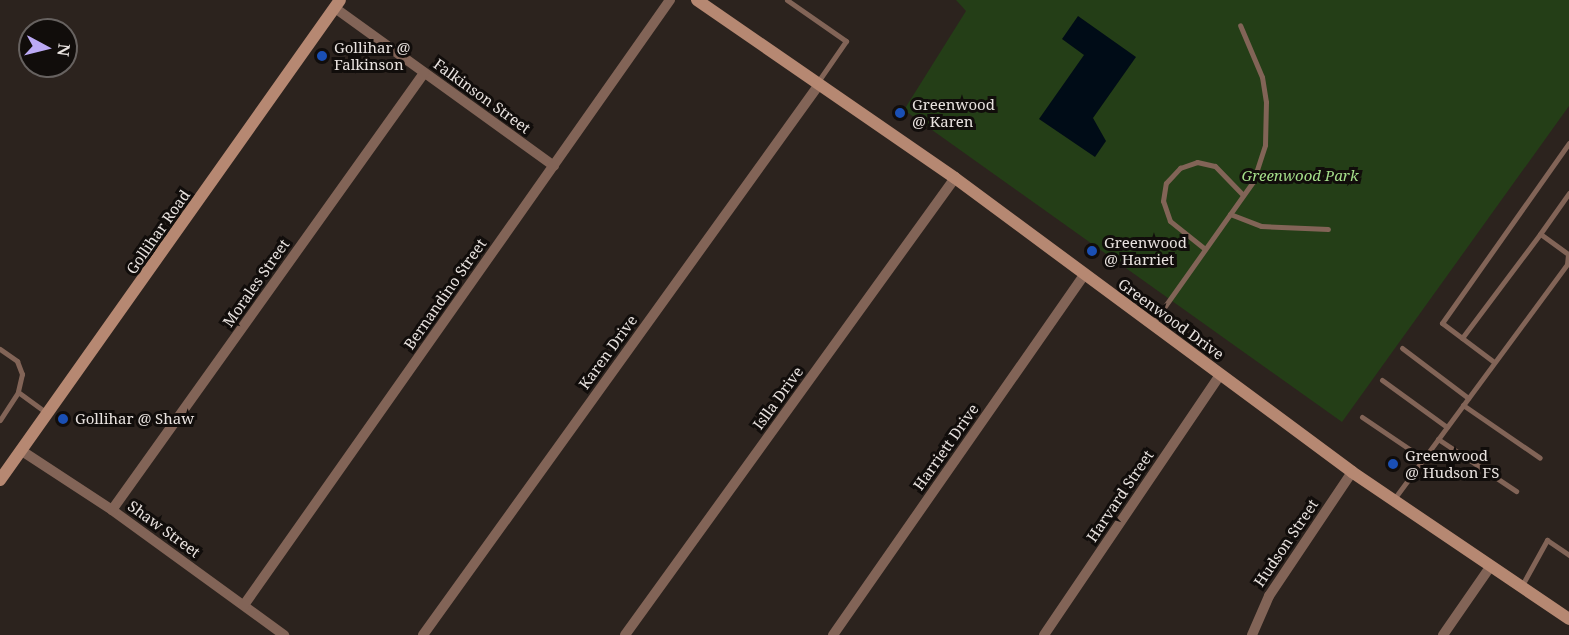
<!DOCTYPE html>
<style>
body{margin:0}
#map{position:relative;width:1569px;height:635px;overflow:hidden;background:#2c231e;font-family:"Noto Serif",serif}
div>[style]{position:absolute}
.green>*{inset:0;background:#243e17}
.water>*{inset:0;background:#000c17}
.service>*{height:5px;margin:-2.5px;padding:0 2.5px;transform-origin:2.5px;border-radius:2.5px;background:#826457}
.minor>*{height:10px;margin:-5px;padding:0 5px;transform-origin:5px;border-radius:5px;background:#826457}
.secondary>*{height:12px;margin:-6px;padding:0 6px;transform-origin:6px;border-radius:6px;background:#b68872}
.dots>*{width:16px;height:16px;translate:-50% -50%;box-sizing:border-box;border:3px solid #110d0b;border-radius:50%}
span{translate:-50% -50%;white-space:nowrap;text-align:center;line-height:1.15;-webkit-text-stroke:6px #110d0b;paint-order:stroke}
.poi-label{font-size:15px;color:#e8e2df}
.left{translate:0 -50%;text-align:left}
.street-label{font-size:15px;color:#e8e2df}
.park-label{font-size:15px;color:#a4dd8a;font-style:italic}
.north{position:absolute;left:18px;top:18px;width:60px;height:60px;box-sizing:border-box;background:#110d0b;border:2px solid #676260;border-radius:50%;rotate:97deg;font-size:16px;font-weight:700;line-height:24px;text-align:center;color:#e8e2df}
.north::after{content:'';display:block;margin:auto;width:21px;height:27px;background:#bcaaf5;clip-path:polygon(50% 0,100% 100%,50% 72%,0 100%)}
</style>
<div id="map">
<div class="green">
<i style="clip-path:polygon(956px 0,1569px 0,1569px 106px,1342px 422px,904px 110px,966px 11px)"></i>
</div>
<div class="water">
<i style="clip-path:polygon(1078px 16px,1136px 57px,1093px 118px,1106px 141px,1095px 157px,1039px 119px,1084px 55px,1062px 39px)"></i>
</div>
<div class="service">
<i style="left:787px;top:0;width:72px;rotate:34.8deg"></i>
<i style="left:846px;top:41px;width:51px;rotate:124.6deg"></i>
<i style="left:1230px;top:214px;width:33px;rotate:21deg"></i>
<i style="left:1261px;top:226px;width:67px;rotate:2.6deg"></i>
<i style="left:1205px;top:249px;width:45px;rotate:-141.3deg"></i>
<i style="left:1170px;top:221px;width:21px;rotate:-109deg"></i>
<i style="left:1163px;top:201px;width:18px;rotate:-81deg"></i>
<i style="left:1166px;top:183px;width:21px;rotate:-47deg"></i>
<i style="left:1180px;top:168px;width:18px;rotate:-19deg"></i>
<i style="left:1197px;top:162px;width:18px;rotate:13deg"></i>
<i style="left:1215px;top:166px;width:40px;rotate:46deg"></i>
<i style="left:1153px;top:323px;width:173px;rotate:-54.7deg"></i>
<i style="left:1253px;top:182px;width:39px;rotate:-72deg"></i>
<i style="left:1265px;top:145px;width:43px;rotate:-88.7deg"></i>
<i style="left:1266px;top:102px;width:25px;rotate:-99deg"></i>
<i style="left:1262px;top:77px;width:56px;rotate:-112.9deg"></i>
<i style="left:1462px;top:338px;width:130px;rotate:-53.1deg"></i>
<i style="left:1402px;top:348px;width:83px;rotate:37.1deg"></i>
<i style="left:0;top:349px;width:21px;rotate:35deg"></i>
<i style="left:17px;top:361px;width:14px;rotate:69deg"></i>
<i style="left:22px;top:374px;width:18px;rotate:103deg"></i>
<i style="left:1494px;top:362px;width:65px;rotate:-143.1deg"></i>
<i style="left:1442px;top:323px;width:220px;rotate:-54.8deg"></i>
<i style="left:1382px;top:380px;width:80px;rotate:35.9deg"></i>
<i style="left:1463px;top:405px;width:93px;rotate:34.5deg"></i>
<i style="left:1362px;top:417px;width:75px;rotate:34.1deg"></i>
<i style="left:0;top:420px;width:33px;rotate:-57deg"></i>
<i style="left:18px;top:392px;width:36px;rotate:36deg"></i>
<i style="left:1438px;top:439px;width:94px;rotate:33.7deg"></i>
<i style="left:1394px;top:499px;width:292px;rotate:-53.6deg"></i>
<i style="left:1567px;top:264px;width:10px;rotate:-84deg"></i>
<i style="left:1568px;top:254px;width:34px;rotate:-144deg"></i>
<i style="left:1540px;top:234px;width:50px;rotate:-54.7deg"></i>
<i style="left:1521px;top:587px;width:54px;rotate:-61deg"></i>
<i style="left:1547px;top:540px;width:27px;rotate:34deg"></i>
</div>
<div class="minor">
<i style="left:335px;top:8px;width:270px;rotate:35.8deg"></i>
<i style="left:22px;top:451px;width:108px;rotate:33.2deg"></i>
<i style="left:112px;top:510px;width:213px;rotate:36deg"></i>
<i style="left:112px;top:510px;width:537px;rotate:-54.47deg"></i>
<i style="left:244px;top:605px;width:740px;rotate:-54.85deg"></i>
<i style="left:423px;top:635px;width:676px;rotate:-54.27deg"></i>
<i style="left:625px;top:635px;width:564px;rotate:-54.17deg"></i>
<i style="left:833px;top:635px;width:439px;rotate:-55.1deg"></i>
<i style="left:1044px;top:635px;width:315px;rotate:-55.9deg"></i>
<i style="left:1252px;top:635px;width:43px;rotate:-66.4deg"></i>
<i style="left:1269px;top:596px;width:149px;rotate:-56.2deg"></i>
<i style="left:1443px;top:635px;width:83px;rotate:-55.3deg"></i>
</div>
<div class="secondary">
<i style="left:697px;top:0;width:313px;rotate:34.6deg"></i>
<i style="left:955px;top:178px;width:494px;rotate:36.5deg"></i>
<i style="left:1352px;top:472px;width:262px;rotate:34.1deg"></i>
<i style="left:0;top:480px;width:588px;rotate:-54.69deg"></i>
</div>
<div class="dots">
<i style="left:322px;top:56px;background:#1a4fb4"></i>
<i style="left:900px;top:113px;background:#1a4fb4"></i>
<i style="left:1092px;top:251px;background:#1a4fb4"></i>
<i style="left:63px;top:419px;background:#1a4fb4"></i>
<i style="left:1393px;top:464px;background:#1a4fb4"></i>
</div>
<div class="poi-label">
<span class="left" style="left:334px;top:56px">Gollihar @<br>Falkinson</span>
<span class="left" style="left:912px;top:113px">Greenwood<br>@ Karen</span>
<span class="left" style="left:1104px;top:251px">Greenwood<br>@ Harriet</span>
<span class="left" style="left:75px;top:419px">Gollihar @ Shaw</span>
<span class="left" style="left:1405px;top:464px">Greenwood<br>@ Hudson FS</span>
</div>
<div class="street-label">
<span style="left:482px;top:96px;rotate:36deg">Falkinson Street</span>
<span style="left:158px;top:232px;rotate:-55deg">Gollihar Road</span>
<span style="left:256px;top:283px;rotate:-55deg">Morales Street</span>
<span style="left:445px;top:294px;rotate:-55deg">Bernandino Street</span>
<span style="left:1171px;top:319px;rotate:36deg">Greenwood Drive</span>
<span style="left:608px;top:352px;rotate:-54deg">Karen Drive</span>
<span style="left:778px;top:398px;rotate:-54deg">Islla Drive</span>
<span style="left:946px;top:447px;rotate:-55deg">Harriett Drive</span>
<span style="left:1120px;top:496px;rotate:-56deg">Harvard Street</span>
<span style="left:164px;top:529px;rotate:36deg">Shaw Street</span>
<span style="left:1286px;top:543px;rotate:-56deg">Hudson Street</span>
</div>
<div class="park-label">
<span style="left:1300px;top:176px">Greenwood Park</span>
</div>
<div class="north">N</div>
</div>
